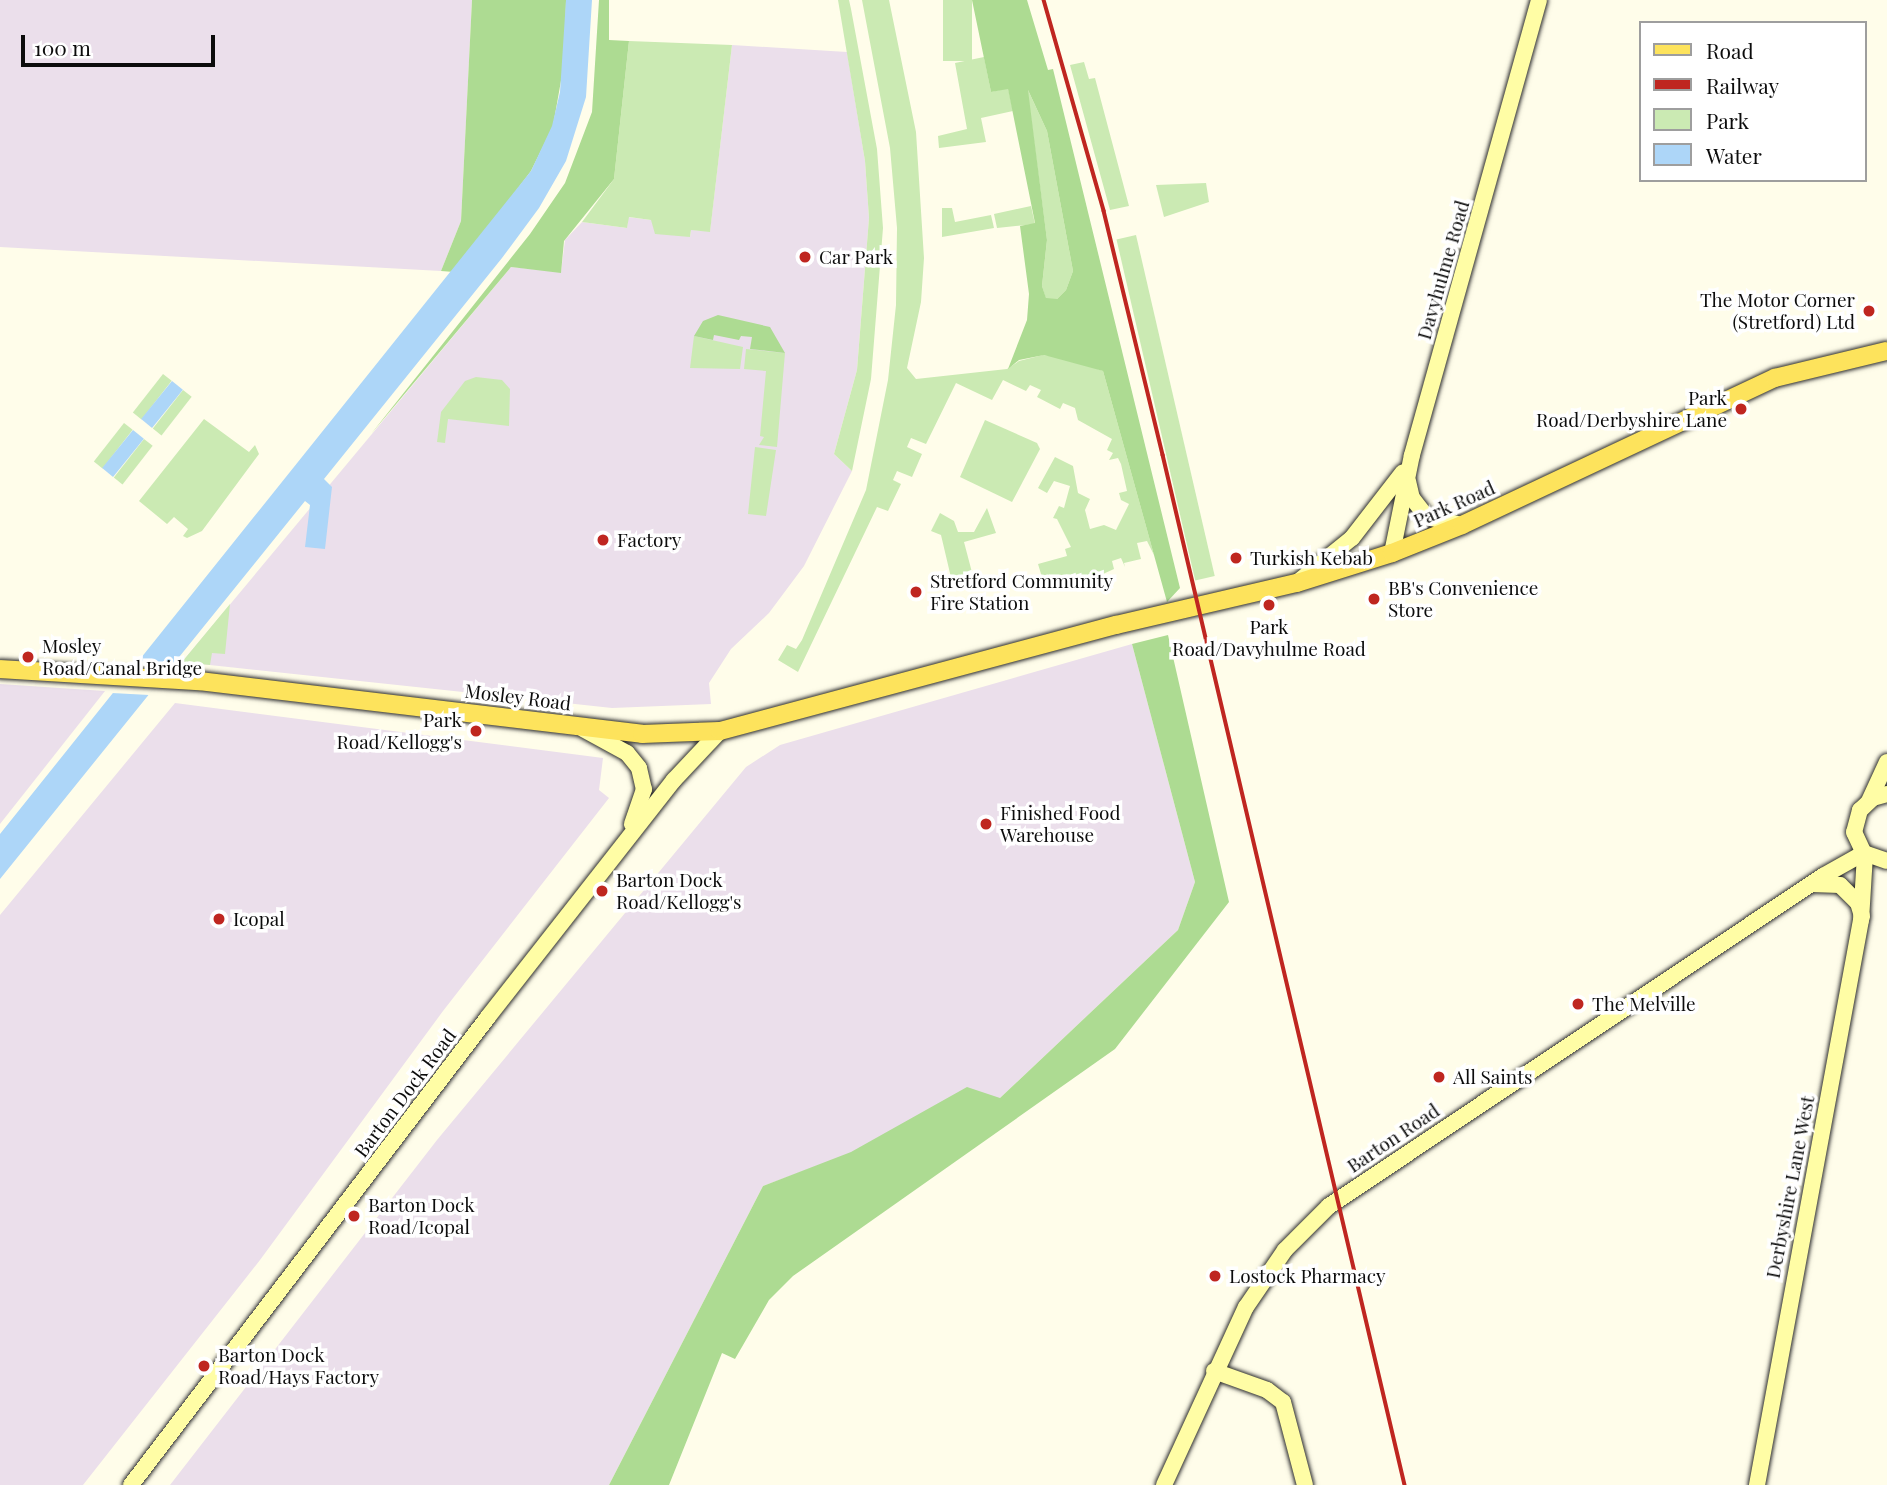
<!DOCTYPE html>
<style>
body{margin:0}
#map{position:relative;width:1887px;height:1485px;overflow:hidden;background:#fffdea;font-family:"Playfair Display",serif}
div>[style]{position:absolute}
.industrial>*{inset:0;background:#ebdfeb}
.green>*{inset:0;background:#cbeab3;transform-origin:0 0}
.forest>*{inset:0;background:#addb92}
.water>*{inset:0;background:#add6f8;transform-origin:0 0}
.pier>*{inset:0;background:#fffdea}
.roads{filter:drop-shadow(0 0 2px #2e2e2e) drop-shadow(0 0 2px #2e2e2e)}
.secondary>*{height:16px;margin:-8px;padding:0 8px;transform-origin:8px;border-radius:8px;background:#fffda5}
.primary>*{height:18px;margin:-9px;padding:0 9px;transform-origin:9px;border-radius:9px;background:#fde35c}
.rail>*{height:3.5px;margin:-1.75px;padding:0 1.75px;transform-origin:1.75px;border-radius:1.75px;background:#bf2620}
.dots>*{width:19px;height:19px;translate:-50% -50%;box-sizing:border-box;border:4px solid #fff;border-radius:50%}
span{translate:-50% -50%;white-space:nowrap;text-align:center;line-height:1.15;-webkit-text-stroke:7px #fff;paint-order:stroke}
.poi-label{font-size:19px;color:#0c0c0c}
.left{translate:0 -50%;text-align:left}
.right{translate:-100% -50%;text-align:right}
.street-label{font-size:19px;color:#0c0c0c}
.legend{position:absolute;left:1639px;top:21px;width:228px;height:161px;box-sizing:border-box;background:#fff;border:2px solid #9e9e9e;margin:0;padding:9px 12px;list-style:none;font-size:21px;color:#0c0c0c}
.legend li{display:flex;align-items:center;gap:14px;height:35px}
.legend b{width:35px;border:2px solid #9e9e9e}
.scale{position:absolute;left:21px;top:35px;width:194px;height:32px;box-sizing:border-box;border:4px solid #0c0c0c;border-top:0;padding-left:9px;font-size:21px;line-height:24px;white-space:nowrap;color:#0c0c0c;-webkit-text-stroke:5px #fff;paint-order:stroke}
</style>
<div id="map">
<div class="industrial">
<i style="clip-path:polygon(0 0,472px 0,461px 221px,441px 271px,0 247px)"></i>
<i style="clip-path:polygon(732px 45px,847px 52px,865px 161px,869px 218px,857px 370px,834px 454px,852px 471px,804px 566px,769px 613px,731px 649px,709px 683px,711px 704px,612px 708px,182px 662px,511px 267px,561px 272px,565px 240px,582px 222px,627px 228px,628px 217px,651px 220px,690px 237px,691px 230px,710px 231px)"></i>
<i style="clip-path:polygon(1132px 644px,1195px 882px,1178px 930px,1000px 1098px,763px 1186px,609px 1485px,170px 1485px,437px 1140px,746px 767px,780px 745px)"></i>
<i style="clip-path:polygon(0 684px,105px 691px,0 824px)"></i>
<i style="clip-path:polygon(175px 703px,603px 758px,599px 790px,609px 798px,443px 1011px,260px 1260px,83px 1485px,0 1485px,0 915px)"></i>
</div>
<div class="green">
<i style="clip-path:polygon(838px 0,849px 0,851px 9px,877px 149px,883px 228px,871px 379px,852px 471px,834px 454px,857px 370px,869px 218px,865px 161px)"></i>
<i style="clip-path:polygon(862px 0,889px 0,916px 132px,924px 258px,921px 302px,907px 368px,916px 379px,1007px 369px,1019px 361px,1043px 355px,1064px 357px,1103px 371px,1154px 555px,1147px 541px,1137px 543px,1141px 559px,1124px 563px,1125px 567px,1121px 558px,1112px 561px,1114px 569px,1103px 574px,1044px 584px,1038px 564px,1067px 556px,1065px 549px,1071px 547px,1057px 519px,1053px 518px,1059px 506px,1064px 508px,1070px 486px,1054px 481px,1047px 493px,1038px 488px,1055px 457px,1073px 466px,1078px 493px,1090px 499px,1085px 510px,1090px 529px,1104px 525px,1116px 530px,1129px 504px,1121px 500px,1119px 493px,1127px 491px,1121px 464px,1118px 458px,1109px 460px,1113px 453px,1107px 450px,1112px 439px,1078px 420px,1075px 408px,1063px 403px,1060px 409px,1037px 397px,1041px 390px,1030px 385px,1026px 391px,1003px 380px,992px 400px,956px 383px,926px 444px,911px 438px,907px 447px,922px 454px,912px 477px,897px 471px,893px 480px,901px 484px,888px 511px,877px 507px,798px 672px,778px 660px,787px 645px,796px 649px,802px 640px,866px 490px,888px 380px,896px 305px,897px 228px,890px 148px)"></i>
<i style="left:943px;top:0;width:29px;height:61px"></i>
<i style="clip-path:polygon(629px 41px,732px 45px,710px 232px,691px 230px,690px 237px,655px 234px,651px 220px,629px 217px,627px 228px,582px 222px,614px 179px)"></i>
<i style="clip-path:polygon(984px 57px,991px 92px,1008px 88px,1013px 111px,981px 118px,986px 142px,939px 148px,938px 136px,967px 129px,955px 63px)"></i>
<i style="clip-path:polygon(1084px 62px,1089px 79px,1095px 78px,1129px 206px,1110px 210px,1070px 65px)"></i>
<i style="clip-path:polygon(1027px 88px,1047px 131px,1073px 271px,1066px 290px,1057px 299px,1046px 299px,1042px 286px,1047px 240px)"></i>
<i style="clip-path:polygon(1206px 183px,1209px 202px,1164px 217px,1156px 185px)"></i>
<i style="clip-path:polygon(1031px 206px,1035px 224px,997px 228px,994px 214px)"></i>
<i style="clip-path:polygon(942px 208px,952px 208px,955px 222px,991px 215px,994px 228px,942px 237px)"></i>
<i style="left:1136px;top:235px;width:350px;height:20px;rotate:77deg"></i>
<i style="clip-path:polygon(694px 336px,743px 347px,740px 369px,690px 368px)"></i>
<i style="clip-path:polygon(746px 349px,785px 353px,777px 447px,759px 445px,764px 437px,760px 436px,766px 371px,744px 369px)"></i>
<i style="left:163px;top:374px;width:11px;height:49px;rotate:38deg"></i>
<i style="clip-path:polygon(476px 377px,502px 380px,510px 389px,509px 426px,448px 419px,445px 443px,437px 442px,441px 412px,465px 381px)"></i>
<i style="left:183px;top:390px;width:11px;height:49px;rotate:38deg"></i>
<i style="clip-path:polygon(204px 419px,249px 452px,255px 445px,259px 454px,202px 531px,187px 538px,183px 536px,188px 529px,174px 517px,167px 524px,139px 501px)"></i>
<i style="clip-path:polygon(985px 420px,1037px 443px,1040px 449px,1012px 502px,960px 477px)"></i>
<i style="left:124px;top:423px;width:11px;height:49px;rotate:38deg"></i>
<i style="left:144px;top:439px;width:11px;height:49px;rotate:38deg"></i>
<i style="clip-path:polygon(755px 447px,776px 450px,766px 516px,748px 514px)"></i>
<i style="clip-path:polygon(987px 508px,996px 533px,964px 542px,974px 580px,953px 586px,941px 535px,931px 531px,940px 513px,954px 521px,958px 532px,974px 532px)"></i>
<i style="clip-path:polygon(230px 604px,225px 654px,212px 653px,210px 665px,182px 662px)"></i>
</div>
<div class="forest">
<i style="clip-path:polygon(472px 0,566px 0,565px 58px,553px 126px,531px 171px,454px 272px,441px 271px,461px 221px)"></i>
<i style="clip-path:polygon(599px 0,609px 0,609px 40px,629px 41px,614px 179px,564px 241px,561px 273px,511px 267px,371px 434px,530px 234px,565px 183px,592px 112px)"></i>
<i style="clip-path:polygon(evenodd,972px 0,1027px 0,1048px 70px,1053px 69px,1180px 588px,1167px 602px,1103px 371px,1044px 355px,1019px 360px,1008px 369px,1027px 320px,1029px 294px,1020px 226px,1035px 223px,1008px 89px,991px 92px,972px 0,1028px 90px,1047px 131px,1073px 271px,1066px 290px,1057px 299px,1046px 298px,1042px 286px,1047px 240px,1028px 90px)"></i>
<i style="clip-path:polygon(718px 315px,770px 327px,785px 353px,750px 349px,752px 337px,741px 336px,739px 340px,714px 335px,713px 340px,694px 336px,703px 321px)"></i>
<i style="clip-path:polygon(1168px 635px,1229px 902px,1115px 1049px,793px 1276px,769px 1300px,735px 1359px,722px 1353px,669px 1485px,609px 1485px,763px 1186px,851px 1152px,967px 1087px,1000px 1098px,1178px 930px,1195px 882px,1132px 644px)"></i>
</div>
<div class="water">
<i style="clip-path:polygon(566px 0,592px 0,586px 97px,566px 161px,539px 208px,502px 258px,324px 479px,332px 487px,325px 549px,305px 547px,310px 505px,305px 501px,0 879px,0 834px,531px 171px,552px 126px,560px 92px)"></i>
<i style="left:172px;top:381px;width:14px;height:49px;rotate:39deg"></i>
<i style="left:133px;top:430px;width:14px;height:49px;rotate:39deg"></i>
</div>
<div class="pier">
<i style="clip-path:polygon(138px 661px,175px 663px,149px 695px,112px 693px)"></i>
</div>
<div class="roads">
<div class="secondary">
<i style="left:1408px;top:481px;width:17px;rotate:77deg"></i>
<i style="left:1412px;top:498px;width:24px;rotate:52deg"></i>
<i style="left:1427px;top:517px;width:36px;rotate:13deg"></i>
<i style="left:1392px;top:553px;width:100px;rotate:-78.5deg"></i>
<i style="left:1412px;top:455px;width:472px;rotate:-74.4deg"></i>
<i style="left:1299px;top:581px;width:68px;rotate:-39.1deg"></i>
<i style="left:1352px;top:538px;width:83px;rotate:-52.3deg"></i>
<i style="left:583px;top:729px;width:50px;rotate:28.6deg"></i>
<i style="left:627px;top:753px;width:19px;rotate:51deg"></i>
<i style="left:639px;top:768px;width:22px;rotate:77deg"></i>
<i style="left:644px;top:789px;width:37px;rotate:109deg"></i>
<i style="left:1887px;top:794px;width:15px;rotate:164deg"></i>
<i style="left:1873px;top:798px;width:18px;rotate:137deg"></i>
<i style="left:1860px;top:810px;width:23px;rotate:105deg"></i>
<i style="left:1854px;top:832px;width:23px;rotate:65deg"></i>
<i style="left:1864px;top:853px;width:24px;rotate:19deg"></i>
<i style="left:1869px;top:801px;width:43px;rotate:-65.2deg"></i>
<i style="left:1812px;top:884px;width:28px;rotate:2deg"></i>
<i style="left:1840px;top:885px;width:25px;rotate:45deg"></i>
<i style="left:1858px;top:903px;width:14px;rotate:73deg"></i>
<i style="left:1214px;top:1371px;width:56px;rotate:19.7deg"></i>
<i style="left:1267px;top:1390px;width:20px;rotate:37deg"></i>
<i style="left:1283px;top:1402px;width:86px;rotate:75.2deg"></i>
<i style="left:131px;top:1485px;width:589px;rotate:-52.66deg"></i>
<i style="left:488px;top:1017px;width:301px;rotate:-51.9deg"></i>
<i style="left:674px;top:780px;width:67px;rotate:-46.8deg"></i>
<i style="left:1164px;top:1485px;width:196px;rotate:-65.3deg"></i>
<i style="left:1246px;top:1307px;width:69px;rotate:-55.6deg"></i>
<i style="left:1285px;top:1250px;width:62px;rotate:-45deg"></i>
<i style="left:1329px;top:1206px;width:594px;rotate:-33.74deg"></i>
<i style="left:1823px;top:876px;width:47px;rotate:-29.3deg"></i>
<i style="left:1757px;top:1485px;width:574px;rotate:-79.57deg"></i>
<i style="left:1861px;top:920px;width:66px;rotate:-86.5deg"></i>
</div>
<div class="primary">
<i style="left:0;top:669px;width:199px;rotate:3.5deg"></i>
<i style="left:199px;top:681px;width:446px;rotate:6.8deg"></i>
<i style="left:642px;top:734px;width:78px;rotate:-2.2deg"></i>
<i style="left:720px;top:731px;width:410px;rotate:-15deg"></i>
<i style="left:1116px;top:625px;width:186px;rotate:-13.1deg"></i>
<i style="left:1297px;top:583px;width:100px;rotate:-17.5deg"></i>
<i style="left:1392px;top:553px;width:75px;rotate:-21.8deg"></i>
<i style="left:1462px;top:525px;width:346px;rotate:-25.2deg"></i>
<i style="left:1775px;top:378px;width:115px;rotate:-13.6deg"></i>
</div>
</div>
<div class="rail">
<i style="left:1044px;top:0;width:219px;rotate:74.1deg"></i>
<i style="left:1104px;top:211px;width:251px;rotate:76.4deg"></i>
<i style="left:1163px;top:455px;width:1058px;rotate:76.78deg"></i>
</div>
<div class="dots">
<i style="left:805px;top:257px;background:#bf2620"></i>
<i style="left:1869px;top:311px;background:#bf2620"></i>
<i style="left:1741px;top:409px;background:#bf2620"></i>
<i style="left:603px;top:540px;background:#bf2620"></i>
<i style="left:1236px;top:558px;background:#bf2620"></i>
<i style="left:916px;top:592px;background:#bf2620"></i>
<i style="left:1374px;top:599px;background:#bf2620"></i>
<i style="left:1269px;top:605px;background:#bf2620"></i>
<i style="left:28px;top:657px;background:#bf2620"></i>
<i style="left:476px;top:731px;background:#bf2620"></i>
<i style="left:986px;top:824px;background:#bf2620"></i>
<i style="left:602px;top:891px;background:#bf2620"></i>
<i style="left:219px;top:919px;background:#bf2620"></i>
<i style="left:1578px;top:1004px;background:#bf2620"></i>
<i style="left:1439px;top:1077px;background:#bf2620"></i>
<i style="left:354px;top:1216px;background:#bf2620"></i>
<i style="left:1215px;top:1276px;background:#bf2620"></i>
<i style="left:204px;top:1366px;background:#bf2620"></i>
</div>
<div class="poi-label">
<span class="left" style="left:819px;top:257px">Car Park</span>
<span class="right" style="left:1855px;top:311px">The Motor Corner<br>(Stretford) Ltd</span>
<span class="right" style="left:1727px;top:409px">Park<br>Road/Derbyshire Lane</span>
<span class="left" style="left:617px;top:540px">Factory</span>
<span class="left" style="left:1250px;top:558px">Turkish Kebab</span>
<span class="left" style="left:930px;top:592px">Stretford Community<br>Fire Station</span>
<span class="left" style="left:1388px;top:599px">BB's Convenience<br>Store</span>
<span style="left:1269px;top:638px">Park<br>Road/Davyhulme Road</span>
<span class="left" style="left:42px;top:657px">Mosley<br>Road/Canal Bridge</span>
<span class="right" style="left:462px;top:731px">Park<br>Road/Kellogg's</span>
<span class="left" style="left:1000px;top:824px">Finished Food<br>Warehouse</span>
<span class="left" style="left:616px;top:891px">Barton Dock<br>Road/Kellogg's</span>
<span class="left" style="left:233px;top:919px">Icopal</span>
<span class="left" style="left:1592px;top:1004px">The Melville</span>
<span class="left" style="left:1453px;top:1077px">All Saints</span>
<span class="left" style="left:368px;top:1216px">Barton Dock<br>Road/Icopal</span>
<span class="left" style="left:1229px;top:1276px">Lostock Pharmacy</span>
<span class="left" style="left:218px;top:1366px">Barton Dock<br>Road/Hays Factory</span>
</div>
<div class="street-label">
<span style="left:1443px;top:270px;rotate:-74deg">Davyhulme Road</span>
<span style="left:1454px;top:504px;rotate:-24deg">Park Road</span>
<span style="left:518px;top:697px;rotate:7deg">Mosley Road</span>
<span style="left:405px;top:1093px;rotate:-53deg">Barton Dock Road</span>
<span style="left:1393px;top:1138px;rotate:-34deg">Barton Road</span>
<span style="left:1790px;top:1187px;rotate:-79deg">Derbyshire Lane West</span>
</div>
<ul class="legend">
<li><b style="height:9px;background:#fde35c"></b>Road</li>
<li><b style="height:9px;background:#bf2620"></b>Railway</li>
<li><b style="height:19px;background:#cbeab3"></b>Park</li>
<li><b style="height:19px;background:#add6f8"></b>Water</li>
</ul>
<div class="scale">100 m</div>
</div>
